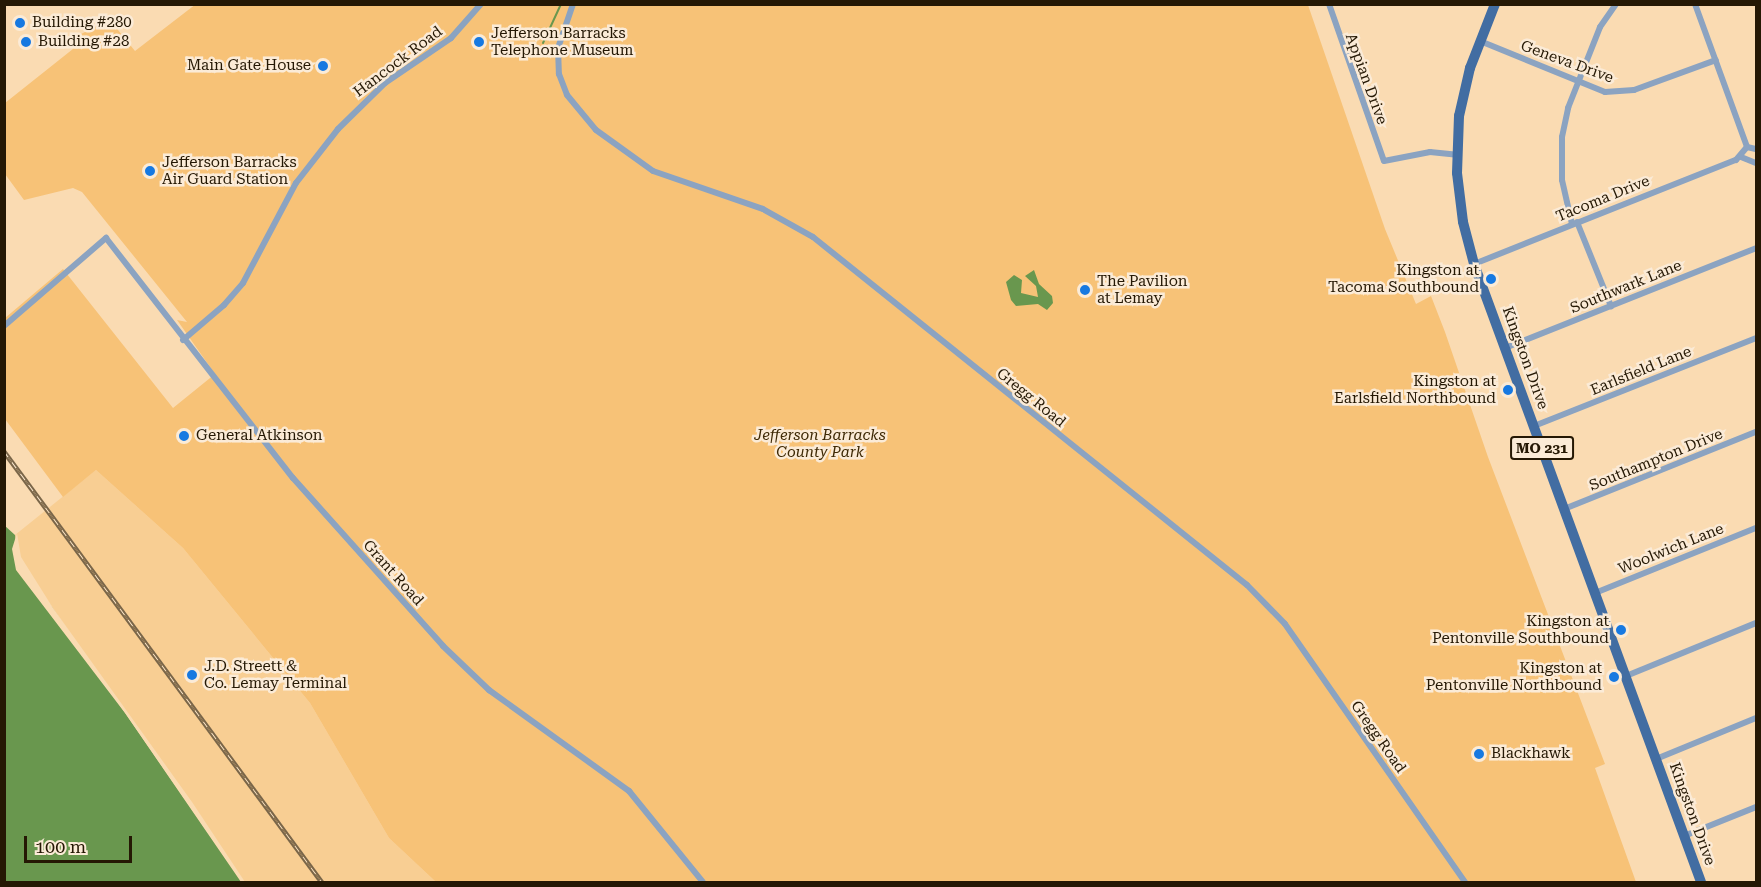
<!DOCTYPE html>
<style>
body{margin:0}
#map{position:relative;width:1761px;height:887px;overflow:hidden;background:#fadbb2;font-family:"Roboto Serif",serif}
div>[style]{position:absolute}
.built>*{inset:0;background:#f8ce93}
.green>*{inset:0;background:#f7c277}
.water>*{inset:0;background:#69974e}
.pier>*{inset:0;background:#fadbb2}
.stream>*{height:2px;margin:-1px;padding:0 1px;transform-origin:1px;border-radius:1px;background:#69974e}
.street>*{height:6px;margin:-3px;padding:0 3px;transform-origin:3px;border-radius:3px;background:#8ba3c1}
.primary>*{height:10px;margin:-5px;padding:0 5px;transform-origin:5px;border-radius:5px;background:#426da2}
.rail>*{height:4.5px;margin-top:-2.25px;transform-origin:0;background:repeating-linear-gradient(90deg,#fbebd7 0 7px,#7a6649 0 14px);box-sizing:border-box;border-block:2px solid #7a6649}
.dots>*{width:16px;height:16px;translate:-50% -50%;box-sizing:border-box;border:3px solid #fbebd7;border-radius:50%}
span{translate:-50% -50%;white-space:nowrap;text-align:center;line-height:1.15;-webkit-text-stroke:5px #fbebd7;paint-order:stroke}
.shield-label span{padding:2px 4px;background:#fbebd7;border:2px solid;border-radius:4px;-webkit-text-stroke-width:0}
.shield-label{font-size:14px;color:#251804;font-weight:700}
.poi-label{font-size:15px;color:#251804}
.left{translate:0 -50%;text-align:left}
.right{translate:-100% -50%;text-align:right}
.street-label{font-size:15px;color:#251804}
.park-label{font-size:15px;color:#3e2905;font-style:italic}
.frame{position:absolute;inset:0;border:6px solid #251804;pointer-events:none}
.scale{position:absolute;left:24px;top:836px;width:108px;height:27px;box-sizing:border-box;border:3px solid #251804;border-top:0;padding-left:8px;font-size:18px;line-height:21px;white-space:nowrap;color:#251804;-webkit-text-stroke:4px #fbebd7;paint-order:stroke}
</style>
<div id="map">
<div class="built">
<i style="clip-path:polygon(96px 470px,183px 548px,310px 703px,389px 838px,436px 882px,242px 882px,18px 558px,15px 535px)"></i>
</div>
<div class="green">
<i style="clip-path:polygon(196px 4px,1308px 5px,1385px 229px,1416px 304px,1431px 296px,1445px 332px,1488px 457px,1605px 764px,1595px 768px,1636px 882px,436px 882px,389px 838px,310px 703px,183px 548px,96px 470px,63px 497px,5px 419px,5px 318px,63px 269px,173px 408px,215px 374px,177px 320px,187px 322px,82px 192px,73px 188px,24px 200px,5px 174px,5px 103px,83px 41px,79px 35px,103px 23px,114px 25px,135px 51px)"></i>
</div>
<div class="water">
<i style="clip-path:polygon(1034px 270px,1039px 284px,1052px 296px,1053px 303px,1047px 310px,1038px 304px,1016px 306px,1011px 300px,1006px 282px,1014px 275px,1022px 280px,1021px 293px,1038px 297px,1036px 286px,1025px 276px)"></i>
<i style="clip-path:polygon(4px 525px,15px 535px,18px 558px,242px 882px,5px 882px)"></i>
</div>
<div class="pier">
<i style="clip-path:polygon(17px 533px,21px 557px,53px 608px,192px 802px,245px 882px,241px 882px,125px 713px,16px 570px,12px 549px)"></i>
</div>
<div class="stream">
<i style="left:543px;top:43px;width:43px;rotate:-65.2deg"></i>
</div>
<div class="street">
<i style="left:573px;top:4px;width:46px;rotate:108.8deg"></i>
<i style="left:558px;top:48px;width:26px;rotate:88deg"></i>
<i style="left:559px;top:74px;width:22px;rotate:69deg"></i>
<i style="left:567px;top:95px;width:45px;rotate:50.4deg"></i>
<i style="left:596px;top:130px;width:70px;rotate:35.7deg"></i>
<i style="left:653px;top:171px;width:116px;rotate:19.1deg"></i>
<i style="left:763px;top:209px;width:57px;rotate:29.2deg"></i>
<i style="left:813px;top:237px;width:556px;rotate:38.72deg"></i>
<i style="left:1247px;top:585px;width:54px;rotate:45.7deg"></i>
<i style="left:1285px;top:624px;width:315px;rotate:55.1deg"></i>
<i style="left:1329px;top:4px;width:166px;rotate:70.7deg"></i>
<i style="left:1384px;top:161px;width:47px;rotate:-11.1deg"></i>
<i style="left:1430px;top:152px;width:27px;rotate:6deg"></i>
<i style="left:1695px;top:4px;width:152px;rotate:70deg"></i>
<i style="left:1480px;top:41px;width:135px;rotate:22.2deg"></i>
<i style="left:1605px;top:92px;width:29px;rotate:-4deg"></i>
<i style="left:1634px;top:90px;width:87px;rotate:-20.1deg"></i>
<i style="left:1747px;top:147px;width:9px;rotate:13deg"></i>
<i style="left:1741px;top:157px;width:16px;rotate:22deg"></i>
<i style="left:1577px;top:222px;width:91px;rotate:68deg"></i>
<i style="left:1572px;top:224px;width:45px;rotate:-102.8deg"></i>
<i style="left:1562px;top:180px;width:43px;rotate:-90deg"></i>
<i style="left:1562px;top:137px;width:30px;rotate:-78deg"></i>
<i style="left:1568px;top:108px;width:87px;rotate:-68.4deg"></i>
<i style="left:1600px;top:27px;width:28px;rotate:-55deg"></i>
<i style="left:1474px;top:264px;width:282px;rotate:-21.7deg"></i>
<i style="left:1736px;top:160px;width:17px;rotate:-50deg"></i>
<i style="left:4px;top:326px;width:135px;rotate:-40.8deg"></i>
<i style="left:106px;top:238px;width:304px;rotate:52.1deg"></i>
<i style="left:293px;top:478px;width:225px;rotate:48.2deg"></i>
<i style="left:443px;top:646px;width:64px;rotate:43.7deg"></i>
<i style="left:489px;top:690px;width:173px;rotate:35.8deg"></i>
<i style="left:629px;top:791px;width:117px;rotate:50.9deg"></i>
<i style="left:183px;top:340px;width:54px;rotate:-40.5deg"></i>
<i style="left:224px;top:305px;width:29px;rotate:-49deg"></i>
<i style="left:243px;top:283px;width:113px;rotate:-62.1deg"></i>
<i style="left:296px;top:183px;width:68px;rotate:-52.1deg"></i>
<i style="left:338px;top:129px;width:66px;rotate:-44.4deg"></i>
<i style="left:385px;top:83px;width:80px;rotate:-34.3deg"></i>
<i style="left:451px;top:38px;width:45px;rotate:-48.6deg"></i>
<i style="left:1505px;top:348px;width:270px;rotate:-21.7deg"></i>
<i style="left:1534px;top:426px;width:239px;rotate:-21.6deg"></i>
<i style="left:1564px;top:509px;width:207px;rotate:-21.9deg"></i>
<i style="left:1595px;top:593px;width:174px;rotate:-22deg"></i>
<i style="left:1626px;top:676px;width:140px;rotate:-22.2deg"></i>
<i style="left:1656px;top:759px;width:108px;rotate:-22.3deg"></i>
<i style="left:1684px;top:836px;width:78px;rotate:-21.9deg"></i>
</div>
<div class="primary">
<i style="left:1495px;top:4px;width:69px;rotate:111.3deg"></i>
<i style="left:1470px;top:68px;width:49px;rotate:102.9deg"></i>
<i style="left:1459px;top:116px;width:57px;rotate:92deg"></i>
<i style="left:1457px;top:173px;width:49px;rotate:83deg"></i>
<i style="left:1463px;top:222px;width:43px;rotate:75.3deg"></i>
<i style="left:1474px;top:264px;width:658px;rotate:69.83deg"></i>
</div>
<div class="rail">
<i style="left:4px;top:451px;width:536px;rotate:53.58deg"></i>
</div>
<div class="dots">
<i style="left:20px;top:23px;background:#1779e1"></i>
<i style="left:26px;top:42px;background:#1779e1"></i>
<i style="left:479px;top:42px;background:#1779e1"></i>
<i style="left:323px;top:66px;background:#1779e1"></i>
<i style="left:150px;top:171px;background:#1779e1"></i>
<i style="left:1491px;top:279px;background:#1779e1"></i>
<i style="left:1085px;top:290px;background:#1779e1"></i>
<i style="left:1508px;top:390px;background:#1779e1"></i>
<i style="left:184px;top:436px;background:#1779e1"></i>
<i style="left:1621px;top:630px;background:#1779e1"></i>
<i style="left:192px;top:675px;background:#1779e1"></i>
<i style="left:1614px;top:677px;background:#1779e1"></i>
<i style="left:1479px;top:754px;background:#1779e1"></i>
</div>
<div class="shield-label">
<span style="left:1542px;top:448px">MO 231</span>
</div>
<div class="poi-label">
<span class="left" style="left:32px;top:23px">Building #280</span>
<span class="left" style="left:491px;top:42px">Jefferson Barracks<br>Telephone Museum</span>
<span class="left" style="left:38px;top:42px">Building #28</span>
<span class="right" style="left:311px;top:66px">Main Gate House</span>
<span class="left" style="left:162px;top:171px">Jefferson Barracks<br>Air Guard Station</span>
<span class="right" style="left:1479px;top:279px">Kingston at<br>Tacoma Southbound</span>
<span class="left" style="left:1097px;top:290px">The Pavilion<br>at Lemay</span>
<span class="right" style="left:1496px;top:390px">Kingston at<br>Earlsfield Northbound</span>
<span class="left" style="left:196px;top:436px">General Atkinson</span>
<span class="right" style="left:1609px;top:630px">Kingston at<br>Pentonville Southbound</span>
<span class="left" style="left:204px;top:675px">J.D. Streett &amp;<br>Co. Lemay Terminal</span>
<span class="right" style="left:1602px;top:677px">Kingston at<br>Pentonville Northbound</span>
<span class="left" style="left:1491px;top:754px">Blackhawk</span>
</div>
<div class="street-label">
<span style="left:398px;top:62px;rotate:-37deg">Hancock Road</span>
<span style="left:1567px;top:62px;rotate:20deg">Geneva Drive</span>
<span style="left:1366px;top:79px;rotate:70deg">Appian Drive</span>
<span style="left:1603px;top:199px;rotate:-22deg">Tacoma Drive</span>
<span style="left:1626px;top:287px;rotate:-22deg">Southwark Lane</span>
<span style="left:1525px;top:358px;rotate:70deg">Kingston Drive</span>
<span style="left:1641px;top:371px;rotate:-22deg">Earlsfield Lane</span>
<span style="left:1031px;top:398px;rotate:39deg">Gregg Road</span>
<span style="left:1656px;top:460px;rotate:-22deg">Southampton Drive</span>
<span style="left:1671px;top:549px;rotate:-22deg">Woolwich Lane</span>
<span style="left:393px;top:573px;rotate:48deg">Grant Road</span>
<span style="left:1378px;top:737px;rotate:55deg">Gregg Road</span>
<span style="left:1692px;top:814px;rotate:70deg">Kingston Drive</span>
</div>
<div class="park-label">
<span style="left:820px;top:444px">Jefferson Barracks<br>County Park</span>
</div>
<div class="frame"></div>
<div class="scale">100 m</div>
</div>
